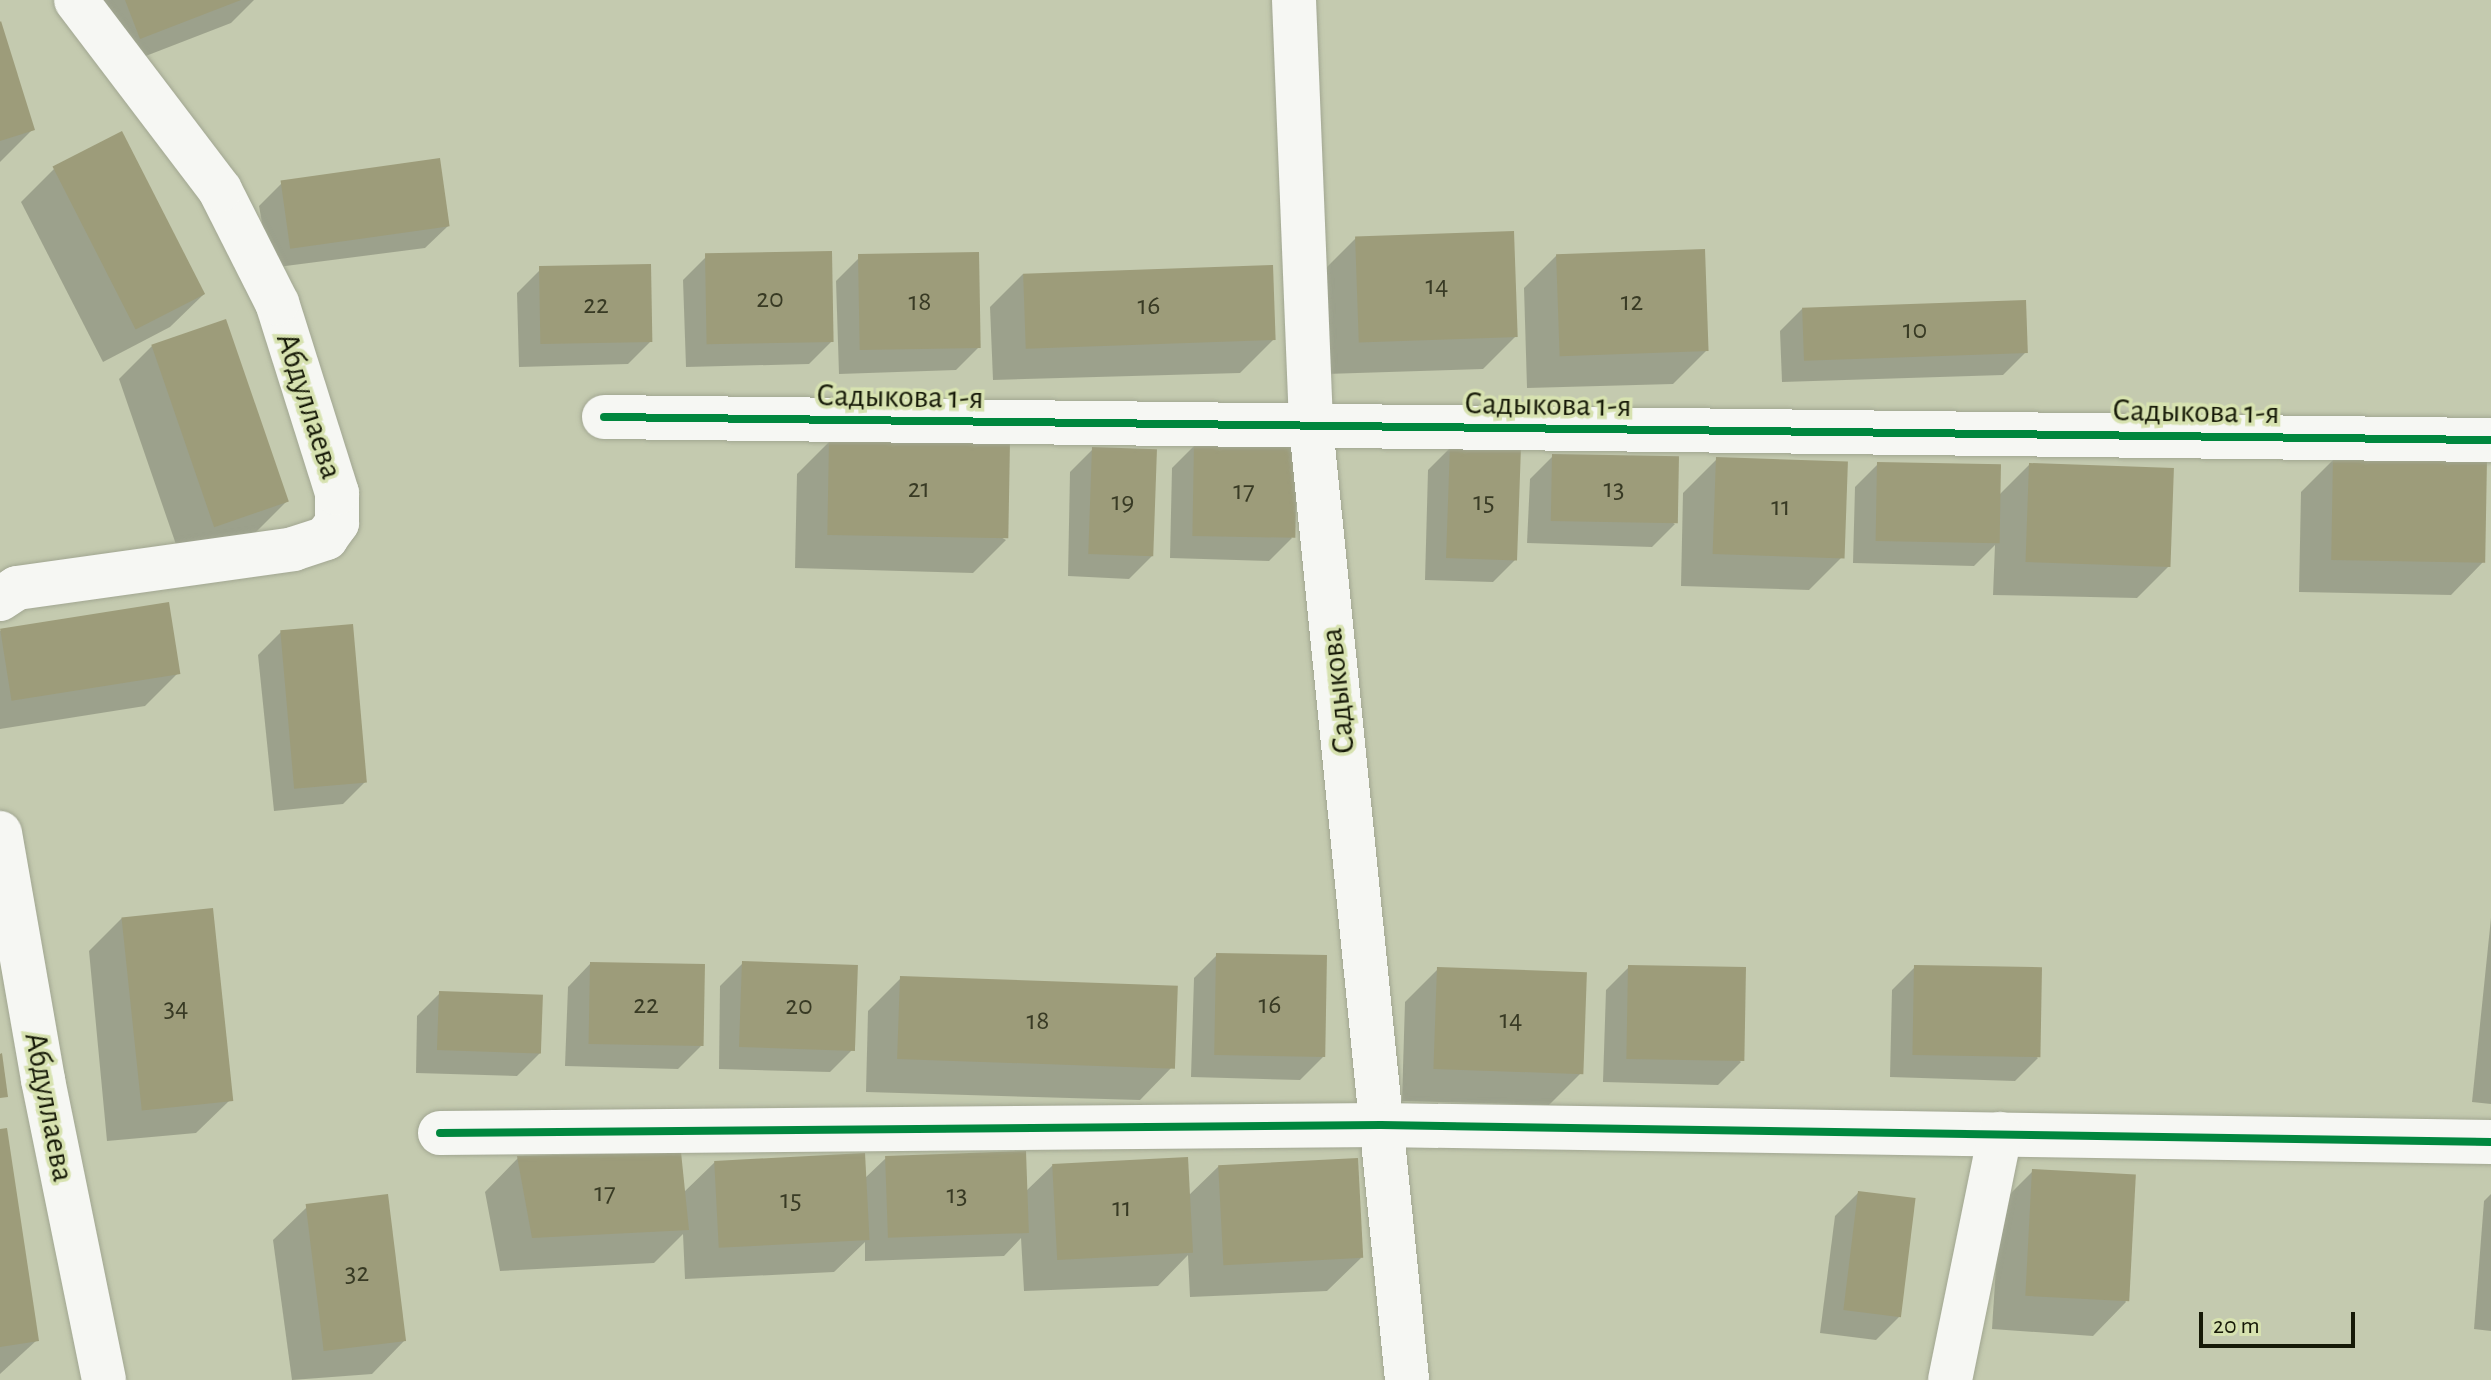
<!DOCTYPE html>
<meta charset="utf-8">
<style>
body{margin:0}
#map{position:relative;width:2491px;height:1380px;overflow:hidden;background:#c4caaf;font-family:"Alegreya Sans",sans-serif}
div>[style]{position:absolute}
.shadow>*{inset:0;background:#0003}
.building>*{inset:0;background:#9d9c7a;transform-origin:0 0}
.roads{filter:drop-shadow(0 0 2px #a1a691) drop-shadow(0 0 2px #a1a691)}
.minor>*{height:44px;margin:-22px;padding:0 22px;transform-origin:22px;border-radius:22px;background:#f6f7f3}
.cycleway>*{height:8px;margin:-4px;padding:0 4px;transform-origin:4px;border-radius:4px;background:#00873e}
span{translate:-50% -50%;white-space:nowrap;text-align:center;line-height:1.15;-webkit-text-stroke:7px #d7e2b0;paint-order:stroke}
.number-label{font-size:28px;color:#383a24}
.number-label span{-webkit-text-stroke-width:0}
.street-label{font-size:32px;color:#161907}
.scale{position:absolute;left:2199px;top:1312px;width:156px;height:36px;box-sizing:border-box;border:4px solid #161907;border-top:0;padding-left:10px;font-size:24px;line-height:28px;white-space:nowrap;color:#161907;-webkit-text-stroke:6px #d7e2b0;paint-order:stroke}
</style>
<div id="map">
<div class="shadow">
<i style="clip-path:polygon(79px 0,254px 0,231px 23px,107px 71px)"></i>
<i style="clip-path:polygon(0 26px,33px 129px,0 162px)"></i>
<i style="clip-path:polygon(54px 169px,204px 294px,170px 327px,103px 362px,21px 202px)"></i>
<i style="clip-path:polygon(282px 183px,448px 226px,425px 248px,270px 268px,259px 206px)"></i>
<i style="clip-path:polygon(1356px 238px,1516px 336px,1483px 369px,1326px 374px,1323px 271px)"></i>
<i style="clip-path:polygon(1557px 255px,1707px 350px,1673px 384px,1527px 388px,1524px 288px)"></i>
<i style="clip-path:polygon(706px 257px,832px 341px,809px 364px,686px 367px,683px 280px)"></i>
<i style="clip-path:polygon(859px 258px,979px 347px,956px 370px,839px 374px,836px 281px)"></i>
<i style="clip-path:polygon(540px 270px,651px 341px,628px 364px,519px 367px,517px 293px)"></i>
<i style="clip-path:polygon(1023px 274px,1274px 339px,1240px 373px,993px 380px,990px 307px)"></i>
<i style="clip-path:polygon(1803px 308px,2026px 352px,2003px 375px,1782px 382px,1780px 331px)"></i>
<i style="clip-path:polygon(152px 346px,287px 501px,254px 534px,181px 559px,119px 379px)"></i>
<i style="clip-path:polygon(830px 441px,1006px 540px,973px 573px,795px 568px,797px 474px)"></i>
<i style="clip-path:polygon(1195px 445px,1292px 538px,1269px 561px,1170px 558px,1172px 468px)"></i>
<i style="clip-path:polygon(1451px 447px,1516px 559px,1493px 582px,1425px 580px,1428px 470px)"></i>
<i style="clip-path:polygon(1093px 449px,1152px 556px,1129px 579px,1068px 576px,1070px 472px)"></i>
<i style="clip-path:polygon(1553px 456px,1675px 524px,1652px 547px,1527px 543px,1530px 479px)"></i>
<i style="clip-path:polygon(1717px 459px,1843px 556px,1809px 590px,1681px 586px,1683px 493px)"></i>
<i style="clip-path:polygon(2334px 459px,2484px 561px,2451px 595px,2299px 592px,2301px 492px)"></i>
<i style="clip-path:polygon(1878px 464px,1998px 496px,2029px 465px,2170px 565px,2137px 598px,1993px 595px,1995px 545px,1974px 566px,1853px 563px,1855px 487px)"></i>
<i style="clip-path:polygon(167px 605px,178px 673px,145px 706px,0 729px,0 631px)"></i>
<i style="clip-path:polygon(281px 632px,366px 781px,343px 804px,274px 811px,258px 655px)"></i>
<i style="clip-path:polygon(122px 918px,230px 1100px,196px 1133px,107px 1141px,89px 951px)"></i>
<i style="clip-path:polygon(2491px 918px,2491px 1104px,2472px 1102px)"></i>
<i style="clip-path:polygon(1217px 955px,1323px 1057px,1300px 1080px,1191px 1077px,1194px 978px)"></i>
<i style="clip-path:polygon(743px 963px,853px 1049px,830px 1072px,719px 1069px,720px 986px)"></i>
<i style="clip-path:polygon(590px 964px,701px 1046px,678px 1069px,565px 1066px,568px 987px)"></i>
<i style="clip-path:polygon(1629px 967px,1741px 1062px,1718px 1085px,1603px 1082px,1606px 990px)"></i>
<i style="clip-path:polygon(1915px 967px,2038px 1058px,2015px 1081px,1890px 1077px,1892px 990px)"></i>
<i style="clip-path:polygon(1438px 969px,1582px 1072px,1549px 1105px,1402px 1101px,1405px 1002px)"></i>
<i style="clip-path:polygon(901px 978px,1173px 1066px,1140px 1100px,866px 1092px,868px 1011px)"></i>
<i style="clip-path:polygon(440px 993px,540px 1053px,517px 1076px,416px 1073px,417px 1016px)"></i>
<i style="clip-path:polygon(0 1132px,37px 1340px,0 1374px)"></i>
<i style="clip-path:polygon(518px 1158px,683px 1193px,715px 1162px,864px 1179px,885px 1159px,1025px 1192px,1053px 1165px,1188px 1196px,1219px 1166px,1361px 1258px,1327px 1291px,1190px 1297px,1188px 1255px,1158px 1286px,1024px 1291px,1021px 1238px,1004px 1256px,865px 1261px,865px 1242px,834px 1272px,685px 1279px,683px 1234px,654px 1263px,500px 1271px,485px 1192px)"></i>
<i style="clip-path:polygon(2033px 1171px,2126px 1302px,2093px 1336px,1992px 1329px,2000px 1204px)"></i>
<i style="clip-path:polygon(1858px 1193px,1899px 1317px,1876px 1340px,1820px 1333px,1835px 1216px)"></i>
<i style="clip-path:polygon(2491px 1194px,2491px 1331px,2474px 1329px,2484px 1201px)"></i>
<i style="clip-path:polygon(307px 1207px,405px 1340px,372px 1374px,292px 1380px,273px 1240px)"></i>
</div>
<div class="building">
<i style="clip-path:polygon(125px 0,241px 0,140px 39px)"></i>
<i style="clip-path:polygon(1px 21px,35px 130px,0 141px,0 22px)"></i>
<i style="left:122px;top:131px;width:183px;height:78px;rotate:63deg"></i>
<i style="left:440px;top:158px;width:69px;height:161px;rotate:82deg"></i>
<i style="left:1514px;top:231px;width:106px;height:159px;rotate:88deg"></i>
<i style="left:1705px;top:249px;width:102px;height:149px;rotate:88deg"></i>
<i style="left:832px;top:251px;width:91px;height:127px;rotate:89deg"></i>
<i style="left:979px;top:252px;width:96px;height:121px;rotate:89deg"></i>
<i style="left:651px;top:264px;width:78px;height:112px;rotate:89deg"></i>
<i style="left:1273px;top:265px;width:75px;height:250px;rotate:88deg"></i>
<i style="left:2026px;top:300px;width:53px;height:224px;rotate:88deg"></i>
<i style="left:226px;top:319px;width:193px;height:79px;rotate:71deg"></i>
<i style="left:829px;top:439px;width:181px;height:96px;rotate:1deg"></i>
<i style="left:1194px;top:443px;width:103px;height:93px;rotate:1deg"></i>
<i style="left:1450px;top:445px;width:71px;height:113px;rotate:2deg"></i>
<i style="left:1092px;top:447px;width:65px;height:107px;rotate:2deg"></i>
<i style="left:1552px;top:454px;width:127px;height:67px;rotate:1deg"></i>
<i style="left:1716px;top:457px;width:132px;height:97px;rotate:2deg"></i>
<i style="left:2333px;top:457px;width:154px;height:103px;rotate:1deg"></i>
<i style="left:1877px;top:462px;width:124px;height:79px;rotate:1deg"></i>
<i style="left:2029px;top:463px;width:145px;height:99px;rotate:2deg"></i>
<i style="left:169px;top:602px;width:73px;height:171px;rotate:81deg"></i>
<i style="left:353px;top:624px;width:159px;height:73px;rotate:85deg"></i>
<i style="left:213px;top:908px;width:194px;height:92px;rotate:84deg"></i>
<i style="left:1216px;top:953px;width:111px;height:102px;rotate:1deg"></i>
<i style="left:742px;top:961px;width:116px;height:86px;rotate:2deg"></i>
<i style="left:590px;top:962px;width:115px;height:82px;rotate:1deg"></i>
<i style="left:1628px;top:965px;width:118px;height:94px;rotate:1deg"></i>
<i style="left:1914px;top:965px;width:128px;height:90px;rotate:1deg"></i>
<i style="left:1437px;top:967px;width:150px;height:102px;rotate:2deg"></i>
<i style="left:900px;top:976px;width:278px;height:83px;rotate:2deg"></i>
<i style="left:439px;top:991px;width:104px;height:59px;rotate:2deg"></i>
<i style="clip-path:polygon(2px 1053px,8px 1097px,0 1098px,0 1054px)"></i>
<i style="clip-path:polygon(7px 1128px,39px 1341px,0 1347px,0 1129px)"></i>
<i style="left:1026px;top:1151px;width:82px;height:141px;rotate:88deg"></i>
<i style="clip-path:polygon(681px 1152px,689px 1230px,532px 1238px,517px 1156px)"></i>
<i style="left:865px;top:1153px;width:87px;height:151px;rotate:87deg"></i>
<i style="left:1188px;top:1157px;width:96px;height:136px;rotate:87deg"></i>
<i style="left:1358px;top:1158px;width:100px;height:140px;rotate:87deg"></i>
<i style="left:2032px;top:1169px;width:104px;height:127px;rotate:3deg"></i>
<i style="left:1858px;top:1191px;width:58px;height:120px;rotate:7deg"></i>
<i style="left:388px;top:1194px;width:148px;height:83px;rotate:83deg"></i>
</div>
<div class="roads">
<div class="minor">
<i style="left:1294px;top:0;width:426px;rotate:87.7deg"></i>
<i style="left:1311px;top:426px;width:959px;rotate:84.25deg"></i>
<i style="left:604px;top:417px;width:1887px;rotate:0.7deg"></i>
<i style="left:0;top:599px;width:20px;rotate:-33deg"></i>
<i style="left:17px;top:588px;width:279px;rotate:-8deg"></i>
<i style="left:293px;top:549px;width:35px;rotate:-18deg"></i>
<i style="left:326px;top:538px;width:19px;rotate:-54deg"></i>
<i style="left:337px;top:523px;width:30px;rotate:-90deg"></i>
<i style="left:337px;top:493px;width:199px;rotate:-107.5deg"></i>
<i style="left:277px;top:303px;width:127px;rotate:-116.8deg"></i>
<i style="left:220px;top:190px;width:238px;rotate:-127.2deg"></i>
<i style="left:0;top:833px;width:251px;rotate:80.1deg"></i>
<i style="left:43px;top:1080px;width:306px;rotate:78.5deg"></i>
<i style="left:440px;top:1133px;width:941px;rotate:-0.49deg"></i>
<i style="left:1381px;top:1125px;width:1110px;rotate:0.88deg"></i>
<i style="left:1950px;top:1380px;width:251px;rotate:-78.5deg"></i>
</div>
</div>
<div class="cycleway">
<i style="left:604px;top:417px;width:1887px;rotate:0.7deg"></i>
<i style="left:440px;top:1133px;width:941px;rotate:-0.49deg"></i>
<i style="left:1381px;top:1125px;width:1110px;rotate:0.88deg"></i>
</div>
<div class="number-label">
<span style="left:1437px;top:286px">14</span>
<span style="left:770px;top:299px">20</span>
<span style="left:920px;top:302px">18</span>
<span style="left:1632px;top:302px">12</span>
<span style="left:596px;top:305px">22</span>
<span style="left:1149px;top:306px">16</span>
<span style="left:1915px;top:330px">10</span>
<span style="left:919px;top:489px">21</span>
<span style="left:1614px;top:489px">13</span>
<span style="left:1244px;top:491px">17</span>
<span style="left:1123px;top:502px">19</span>
<span style="left:1484px;top:502px">15</span>
<span style="left:1781px;top:507px">11</span>
<span style="left:646px;top:1005px">22</span>
<span style="left:1270px;top:1005px">16</span>
<span style="left:799px;top:1006px">20</span>
<span style="left:176px;top:1008px">34</span>
<span style="left:1511px;top:1020px">14</span>
<span style="left:1038px;top:1021px">18</span>
<span style="left:605px;top:1193px">17</span>
<span style="left:957px;top:1195px">13</span>
<span style="left:791px;top:1200px">15</span>
<span style="left:1122px;top:1208px">11</span>
<span style="left:357px;top:1273px">32</span>
</div>
<div class="street-label">
<span style="left:900px;top:397px;rotate:1deg">Садыкова 1-я</span>
<span style="left:1548px;top:405px;rotate:1deg">Садыкова 1-я</span>
<span style="left:309px;top:406px;rotate:72deg">Абдуллаева</span>
<span style="left:2196px;top:412px;rotate:1deg">Садыкова 1-я</span>
<span style="left:1338px;top:691px;rotate:-96deg">Садыкова</span>
<span style="left:49px;top:1107px;rotate:79deg">Абдуллаева</span>
</div>
<div class="scale">20 m</div>
</div>
